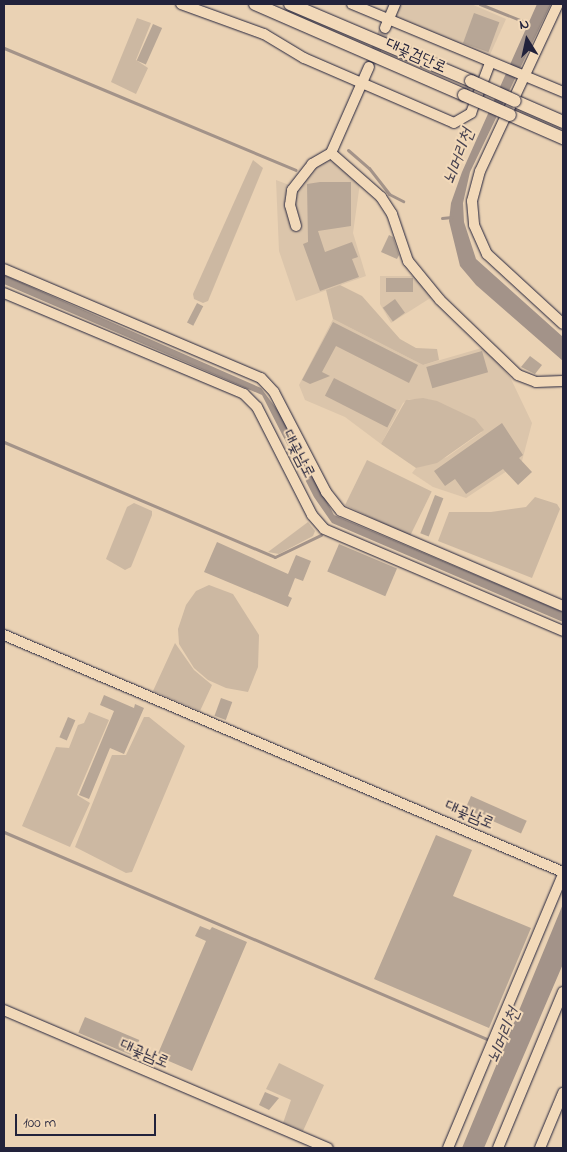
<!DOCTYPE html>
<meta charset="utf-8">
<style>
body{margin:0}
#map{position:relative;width:567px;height:1152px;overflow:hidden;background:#ead2b4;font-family:"Indie Flower","Poor Story",sans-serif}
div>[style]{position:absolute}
.built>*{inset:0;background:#dbc5ab}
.green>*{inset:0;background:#ccb8a2;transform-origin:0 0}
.water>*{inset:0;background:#a39389}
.stream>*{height:3px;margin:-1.5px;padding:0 1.5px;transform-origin:1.5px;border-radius:1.5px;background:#a39389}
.building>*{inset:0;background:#b7a696;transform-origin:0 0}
.minor-tunnel>*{height:10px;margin-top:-5px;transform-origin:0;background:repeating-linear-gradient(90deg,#c2af9c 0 10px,transparent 0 15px)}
.roads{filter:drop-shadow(0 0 1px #22223b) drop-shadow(0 0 1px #22223b)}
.minor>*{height:10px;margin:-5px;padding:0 5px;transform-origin:5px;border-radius:5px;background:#f2d9b9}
.major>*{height:12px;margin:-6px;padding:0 6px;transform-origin:6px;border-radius:6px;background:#f2d9b9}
.bridges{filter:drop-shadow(0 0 1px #22223b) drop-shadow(0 0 1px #22223b)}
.major-bridge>*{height:12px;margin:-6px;padding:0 6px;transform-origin:6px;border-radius:6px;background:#f2d9b9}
span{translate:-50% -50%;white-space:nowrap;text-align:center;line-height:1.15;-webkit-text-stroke:4px #f2d9b9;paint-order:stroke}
.street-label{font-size:16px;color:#22223b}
.water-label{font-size:18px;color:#494452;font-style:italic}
.frame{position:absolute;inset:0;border:5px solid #22223b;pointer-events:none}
.north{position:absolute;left:502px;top:15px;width:50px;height:50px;-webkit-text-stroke:4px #f2d9b9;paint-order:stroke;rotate:350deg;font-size:14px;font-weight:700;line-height:20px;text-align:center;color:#22223b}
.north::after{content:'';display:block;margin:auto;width:18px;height:22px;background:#22223b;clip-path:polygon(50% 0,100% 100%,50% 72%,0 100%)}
.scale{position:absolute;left:15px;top:1114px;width:141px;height:22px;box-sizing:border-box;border:2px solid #22223b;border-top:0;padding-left:6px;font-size:15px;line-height:18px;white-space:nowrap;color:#22223b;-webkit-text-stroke:4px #f2d9b9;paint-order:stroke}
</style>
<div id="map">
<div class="built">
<i style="clip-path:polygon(399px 4px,471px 4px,506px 19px,489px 57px,396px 17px)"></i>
<i style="clip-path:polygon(323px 161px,338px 162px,360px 183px,353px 233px,366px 276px,296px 301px,279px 251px,276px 180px,297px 188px)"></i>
<i style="clip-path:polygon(380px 276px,414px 276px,432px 297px,391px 323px,380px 304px)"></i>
<i style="clip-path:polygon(333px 319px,423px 365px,485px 347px,510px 377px,532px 423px,522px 461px,466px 498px,433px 487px,412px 473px,416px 468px,447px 457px,482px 432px,428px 399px,409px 399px,403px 403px,381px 444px,345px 417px,305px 400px,299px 385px)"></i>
</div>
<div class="green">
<i style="clip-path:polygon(137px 18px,151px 23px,136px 60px,148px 68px,136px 94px,111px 82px)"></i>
<i style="clip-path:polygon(253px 160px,263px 168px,208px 301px,203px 303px,194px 299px,193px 294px)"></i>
<i style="clip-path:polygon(340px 285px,362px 296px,400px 339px,416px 348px,437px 349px,439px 360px,423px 365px,333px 319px,326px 290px)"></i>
<i style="clip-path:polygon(423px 398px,437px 401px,475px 419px,484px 430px,437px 463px,416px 468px,381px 444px,406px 400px)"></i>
<i style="left:367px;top:460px;width:72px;height:50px;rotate:26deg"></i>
<i style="clip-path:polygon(535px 497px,557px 504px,560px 509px,532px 578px,438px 541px,449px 512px,491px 512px,526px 507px)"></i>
<i style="clip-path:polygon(134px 503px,152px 511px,152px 515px,131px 567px,125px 570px,106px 559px,127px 507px)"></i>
<i style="clip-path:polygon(308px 522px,315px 531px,313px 536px,279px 554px,268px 552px)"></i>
<i style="clip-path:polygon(209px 585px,233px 594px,259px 635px,258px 667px,248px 692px,226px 688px,208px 680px,194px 668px,179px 644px,178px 629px,186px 605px,196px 591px)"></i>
<i style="clip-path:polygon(175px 643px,194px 670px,212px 685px,200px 711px,153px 691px)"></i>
<i style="clip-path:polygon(89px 712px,109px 720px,77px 795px,90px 803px,70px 847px,22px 826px,56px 747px,69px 748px,78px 725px,84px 723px)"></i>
<i style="clip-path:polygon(144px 717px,149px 717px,185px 746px,132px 872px,126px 873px,75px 847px,112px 755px,126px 755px)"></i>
<i style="clip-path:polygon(279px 1063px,324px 1085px,303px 1131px,283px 1123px,291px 1100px,266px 1089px)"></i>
</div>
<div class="water">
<i style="clip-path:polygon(537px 4px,551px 4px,470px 172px,463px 203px,464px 222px,476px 259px,563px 337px,563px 361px,476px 285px,460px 266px,449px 221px,451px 203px,462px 172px)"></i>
<i style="clip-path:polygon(4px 275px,261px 388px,281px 415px,334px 515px,563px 612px,563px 622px,332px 523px,314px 497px,262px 395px,4px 284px)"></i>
<i style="clip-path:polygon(563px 904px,563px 964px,484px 1148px,462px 1148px,503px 1049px,501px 1042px,506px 1042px)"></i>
</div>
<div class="stream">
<i style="left:480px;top:4px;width:54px;rotate:21.8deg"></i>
<i style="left:4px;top:48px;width:316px;rotate:22.7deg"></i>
<i style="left:348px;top:150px;width:28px;rotate:41deg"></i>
<i style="left:369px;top:168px;width:33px;rotate:52deg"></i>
<i style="left:389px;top:194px;width:16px;rotate:27deg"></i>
<i style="left:442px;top:218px;width:10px;rotate:-6deg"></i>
<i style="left:4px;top:442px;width:294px;rotate:23deg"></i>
<i style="left:275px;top:557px;width:51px;rotate:-25.6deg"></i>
<i style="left:4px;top:832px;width:525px;rotate:23.2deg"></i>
</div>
<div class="building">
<i style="left:474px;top:13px;width:27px;height:32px;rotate:20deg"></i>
<i style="left:153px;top:24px;width:10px;height:40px;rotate:24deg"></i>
<i style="clip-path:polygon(320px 182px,351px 182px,351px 226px,318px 231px,325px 252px,352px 242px,358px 257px,352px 259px,359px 277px,320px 291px,303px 244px,308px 242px,307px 184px)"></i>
<i style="clip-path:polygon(389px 235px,393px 237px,399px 255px,397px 259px,381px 252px)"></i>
<i style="left:386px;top:278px;width:27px;height:14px"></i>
<i style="left:395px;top:299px;width:17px;height:15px;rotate:54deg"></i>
<i style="left:197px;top:303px;width:7px;height:22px;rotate:27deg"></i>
<i style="clip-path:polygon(333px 322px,418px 365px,409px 383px,336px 346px,322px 372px,330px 376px,310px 384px,302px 380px)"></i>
<i style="left:482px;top:351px;width:22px;height:58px;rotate:74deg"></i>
<i style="clip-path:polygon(530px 356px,542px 365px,535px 374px,521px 367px)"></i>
<i style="left:334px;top:378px;width:70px;height:20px;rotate:27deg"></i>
<i style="clip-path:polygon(502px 423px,523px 455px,519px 458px,532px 472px,518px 485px,503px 469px,466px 494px,455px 479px,445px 486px,434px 471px)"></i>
<i style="left:435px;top:495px;width:9px;height:41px;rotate:21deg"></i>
<i style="clip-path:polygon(217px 542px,288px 574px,296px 555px,311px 561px,303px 581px,295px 578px,288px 596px,292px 598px,288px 607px,204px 572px)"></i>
<i style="left:339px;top:544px;width:63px;height:30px;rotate:23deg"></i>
<i style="clip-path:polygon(104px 695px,134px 708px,135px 704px,144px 708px,124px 754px,110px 748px,89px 799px,79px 795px,114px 711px,100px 705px)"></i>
<i style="left:221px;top:698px;width:12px;height:19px;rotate:20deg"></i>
<i style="left:68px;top:717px;width:8px;height:22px;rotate:23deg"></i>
<i style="left:471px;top:796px;width:61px;height:14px;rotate:24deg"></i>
<i style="clip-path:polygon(436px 835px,472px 850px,453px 896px,531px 928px,489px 1028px,374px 979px)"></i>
<i style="clip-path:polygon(200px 926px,210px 930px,212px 927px,247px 942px,192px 1071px,157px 1056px,206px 941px,195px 936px)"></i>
<i style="left:85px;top:1017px;width:59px;height:17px;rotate:23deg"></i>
<i style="clip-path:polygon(265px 1092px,279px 1098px,269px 1110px,259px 1105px)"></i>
</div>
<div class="minor-tunnel">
<i style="left:369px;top:67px;width:42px;rotate:-67.7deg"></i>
</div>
<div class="roads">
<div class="minor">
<i style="left:181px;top:4px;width:88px;rotate:19.9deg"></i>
<i style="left:264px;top:34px;width:47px;rotate:31deg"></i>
<i style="left:304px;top:58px;width:163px;rotate:23.4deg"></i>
<i style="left:454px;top:123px;width:20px;rotate:-30deg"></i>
<i style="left:471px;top:113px;width:53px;rotate:-69.2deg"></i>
<i style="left:352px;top:4px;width:229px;rotate:22.6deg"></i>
<i style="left:558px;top:4px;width:184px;rotate:115deg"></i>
<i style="left:480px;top:171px;width:31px;rotate:105deg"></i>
<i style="left:472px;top:201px;width:24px;rotate:85deg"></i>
<i style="left:474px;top:225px;width:32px;rotate:66deg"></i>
<i style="left:487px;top:254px;width:103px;rotate:42.6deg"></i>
<i style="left:385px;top:28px;width:26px;rotate:-67deg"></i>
<i style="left:331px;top:153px;width:67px;rotate:41.3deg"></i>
<i style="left:381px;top:197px;width:20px;rotate:57deg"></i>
<i style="left:392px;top:214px;width:50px;rotate:71.2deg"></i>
<i style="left:408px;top:261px;width:50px;rotate:50.6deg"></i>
<i style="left:440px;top:300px;width:108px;rotate:43.9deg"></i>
<i style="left:518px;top:375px;width:19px;rotate:21deg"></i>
<i style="left:536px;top:382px;width:27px;rotate:-2deg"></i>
<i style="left:296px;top:226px;width:22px;rotate:-106deg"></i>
<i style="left:290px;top:205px;width:15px;rotate:-82deg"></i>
<i style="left:292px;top:190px;width:33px;rotate:-52deg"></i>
<i style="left:312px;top:164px;width:22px;rotate:-30deg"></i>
<i style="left:331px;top:153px;width:94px;rotate:-66.2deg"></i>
<i style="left:4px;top:269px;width:279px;rotate:23deg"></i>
<i style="left:261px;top:378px;width:19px;rotate:47deg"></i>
<i style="left:274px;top:392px;width:113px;rotate:62.5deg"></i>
<i style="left:326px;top:492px;width:24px;rotate:52deg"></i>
<i style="left:341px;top:511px;width:241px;rotate:23.2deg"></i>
<i style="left:4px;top:293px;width:260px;rotate:22.8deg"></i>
<i style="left:244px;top:394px;width:18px;rotate:45deg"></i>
<i style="left:257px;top:407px;width:121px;rotate:63deg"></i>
<i style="left:312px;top:515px;width:18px;rotate:49deg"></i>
<i style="left:324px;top:529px;width:260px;rotate:23.1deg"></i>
<i style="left:4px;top:635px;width:607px;rotate:22.98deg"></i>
<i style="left:4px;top:1010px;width:352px;rotate:23.1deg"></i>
<i style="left:448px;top:1148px;width:296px;rotate:-67.2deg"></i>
<i style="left:498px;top:1148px;width:169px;rotate:-67.4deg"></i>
<i style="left:540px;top:1148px;width:60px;rotate:-67.3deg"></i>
</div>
<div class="major">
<i style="left:255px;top:4px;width:228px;rotate:23.5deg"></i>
<i style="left:290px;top:4px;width:197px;rotate:23deg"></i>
<i style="left:515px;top:101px;width:52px;rotate:23.6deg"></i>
<i style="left:510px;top:115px;width:58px;rotate:23.5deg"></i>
</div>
</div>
<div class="bridges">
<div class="major-bridge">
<i style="left:471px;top:81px;width:48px;rotate:24.4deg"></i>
<i style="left:464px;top:95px;width:50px;rotate:23.5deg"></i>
</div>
</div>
<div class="street-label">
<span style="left:416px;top:56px;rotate:24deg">대곶검단로</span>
<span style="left:298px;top:454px;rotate:63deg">대곶남로</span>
<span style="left:469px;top:815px;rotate:23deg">대곶남로</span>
<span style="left:144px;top:1054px;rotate:23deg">대곶남로</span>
</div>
<div class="water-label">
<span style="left:460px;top:157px;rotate:-69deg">뇌머리천</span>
<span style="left:505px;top:1036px;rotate:-67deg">뇌머리천</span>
</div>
<div class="frame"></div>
<div class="north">N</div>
<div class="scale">100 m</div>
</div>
